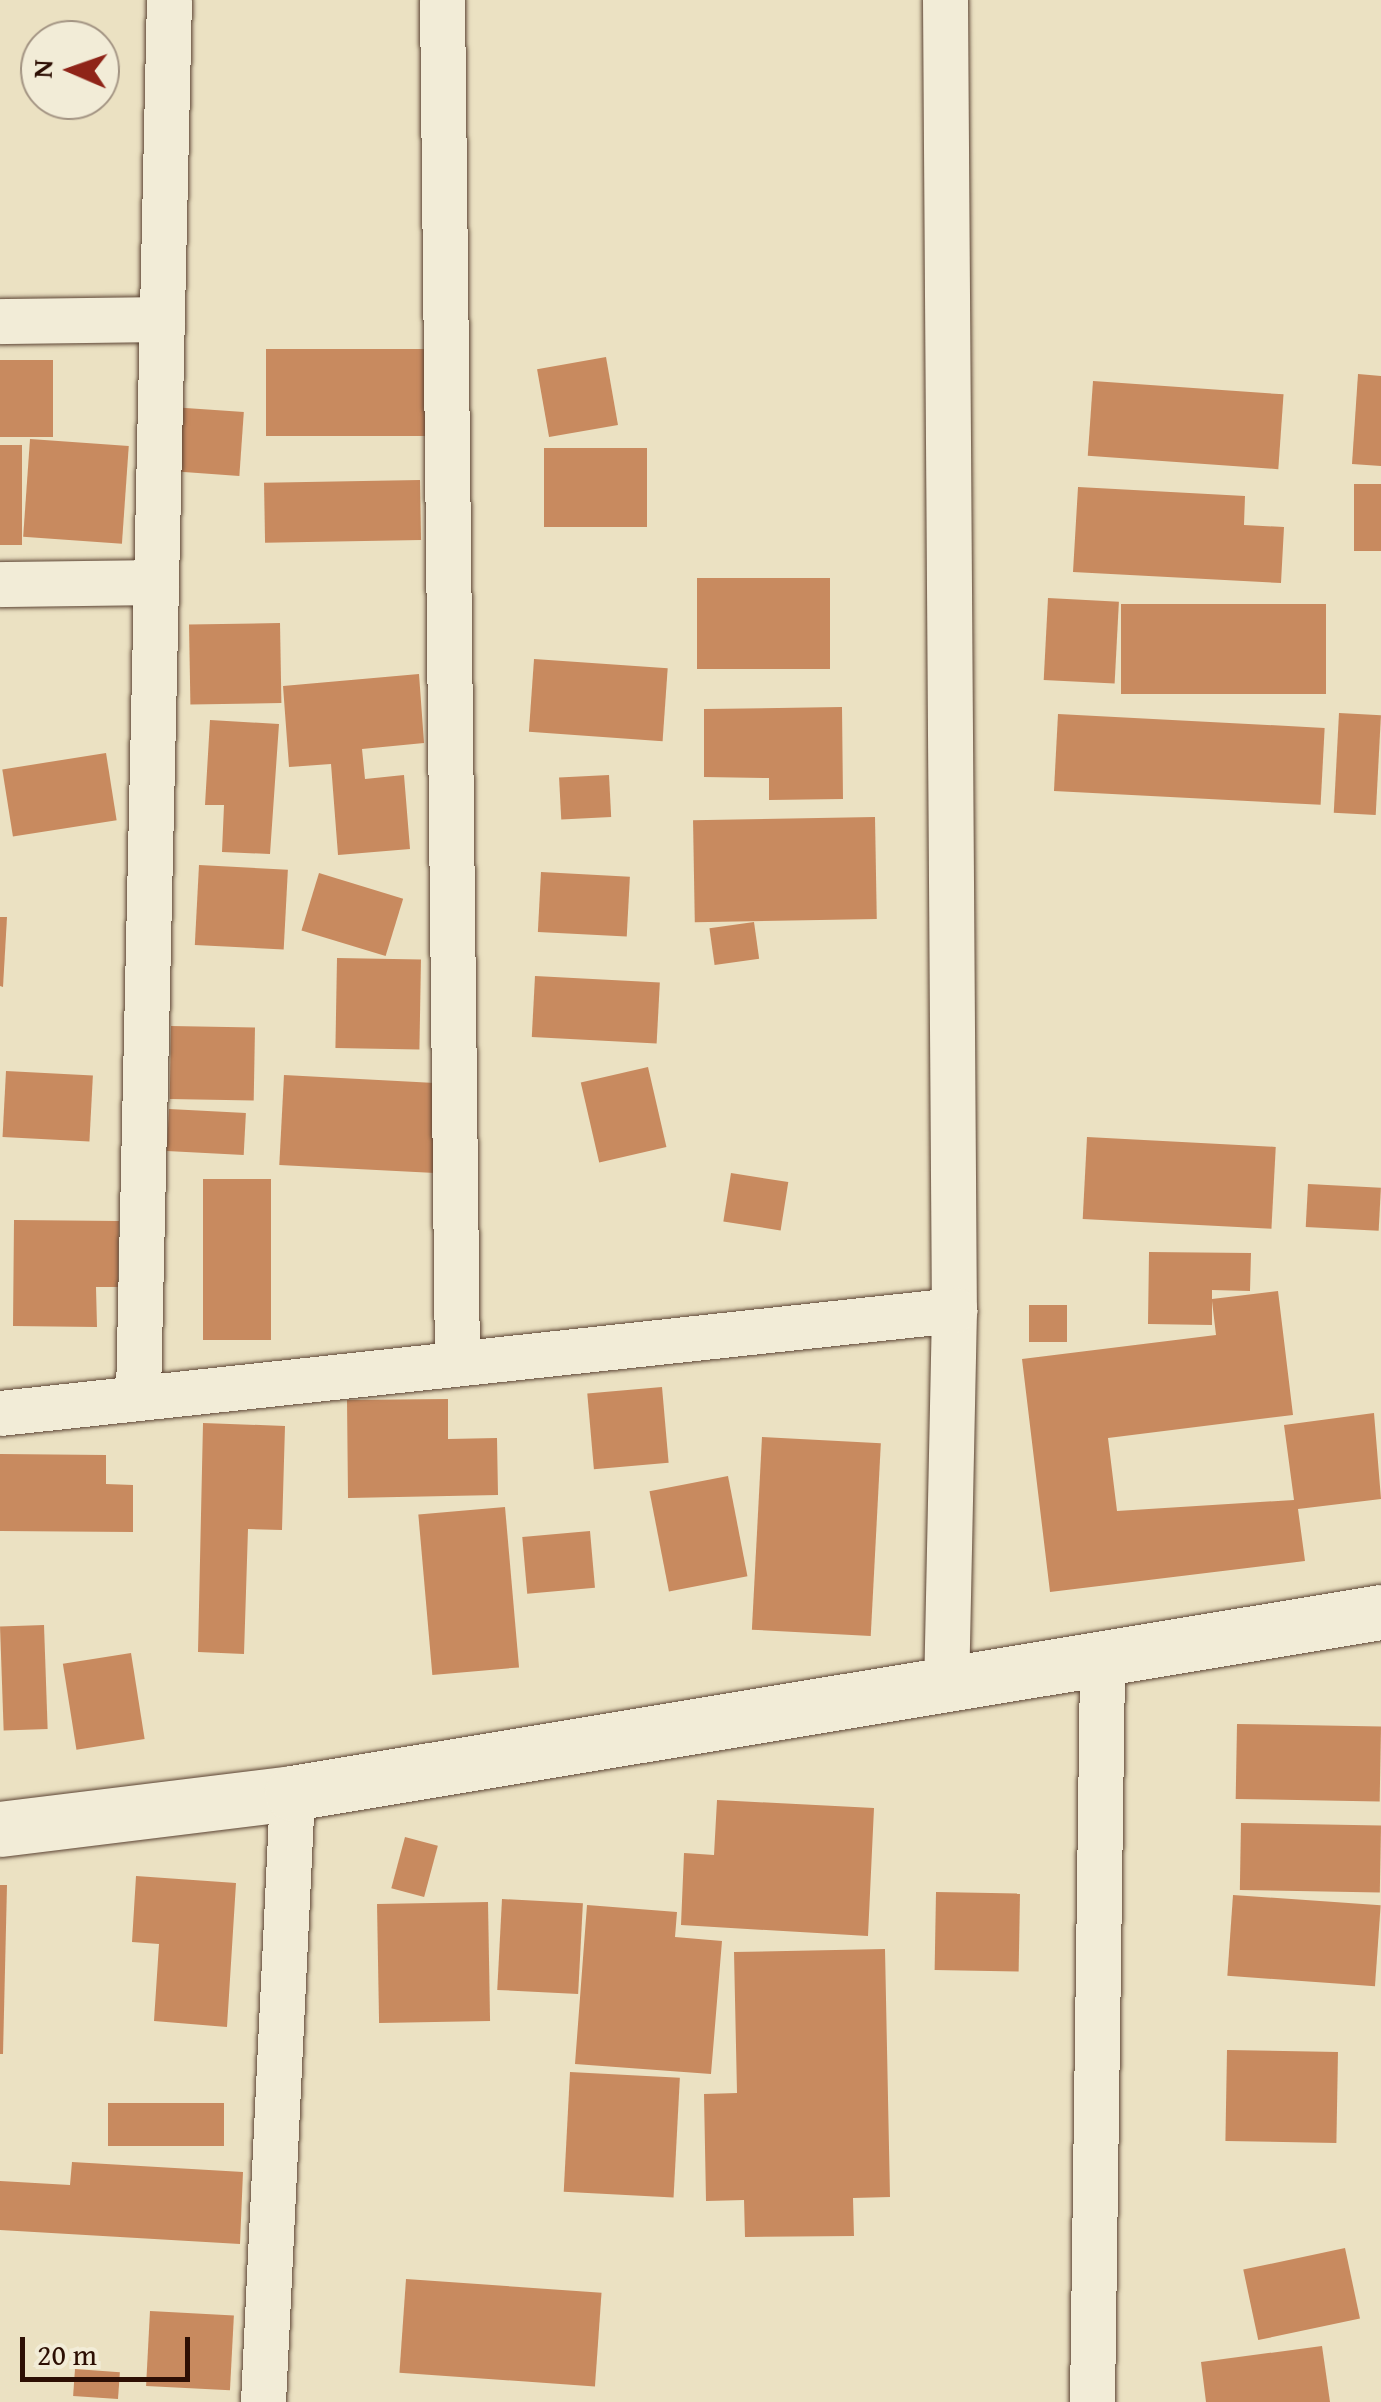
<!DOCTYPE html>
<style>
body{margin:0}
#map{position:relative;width:1381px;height:2402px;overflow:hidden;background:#ebe1c2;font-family:"Gentium Book Plus",serif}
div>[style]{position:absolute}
.building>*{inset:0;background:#c88a5f;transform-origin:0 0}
.roads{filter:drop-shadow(0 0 2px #5c4434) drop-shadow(0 0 2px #5c4434)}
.minor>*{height:45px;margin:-22.5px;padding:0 22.5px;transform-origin:22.5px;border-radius:22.5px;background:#f2ecd7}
.tertiary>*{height:55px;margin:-27.5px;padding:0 27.5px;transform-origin:27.5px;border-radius:27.5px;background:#f2ecd7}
span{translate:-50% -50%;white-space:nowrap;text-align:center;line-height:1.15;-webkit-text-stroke:9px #f2ecd7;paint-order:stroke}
.north{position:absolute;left:20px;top:20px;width:100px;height:100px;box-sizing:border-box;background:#f2ecd7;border:2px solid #a39483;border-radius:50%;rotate:272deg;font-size:28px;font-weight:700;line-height:40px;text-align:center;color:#2d0f04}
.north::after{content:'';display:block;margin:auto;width:35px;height:45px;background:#8f2418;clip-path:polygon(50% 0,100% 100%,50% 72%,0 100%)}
.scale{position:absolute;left:20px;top:2337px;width:170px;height:45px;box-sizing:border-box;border:5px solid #2d0f04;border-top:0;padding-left:12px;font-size:30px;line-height:35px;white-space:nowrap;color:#2d0f04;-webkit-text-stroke:8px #f2ecd7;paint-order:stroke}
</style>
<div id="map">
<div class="building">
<i style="left:266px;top:349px;width:166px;height:87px"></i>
<i style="left:606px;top:357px;width:69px;height:70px;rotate:80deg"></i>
<i style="left:0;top:360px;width:53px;height:77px"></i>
<i style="clip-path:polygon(1358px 374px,1381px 376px,1381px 466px,1352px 464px)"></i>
<i style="left:1093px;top:381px;width:191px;height:75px;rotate:4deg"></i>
<i style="left:171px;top:407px;width:73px;height:64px;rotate:4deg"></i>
<i style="left:30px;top:439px;width:99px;height:98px;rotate:4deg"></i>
<i style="left:0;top:445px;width:22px;height:100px"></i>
<i style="left:544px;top:448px;width:103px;height:79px"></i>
<i style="left:420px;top:480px;width:60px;height:156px;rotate:89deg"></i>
<i style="left:1354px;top:484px;width:27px;height:67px"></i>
<i style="clip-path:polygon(1078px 487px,1245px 496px,1244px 525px,1284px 527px,1281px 583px,1073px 572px)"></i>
<i style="left:697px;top:578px;width:133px;height:91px"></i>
<i style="left:1048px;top:598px;width:71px;height:82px;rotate:3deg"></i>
<i style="left:1326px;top:604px;width:90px;height:205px;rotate:90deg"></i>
<i style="left:280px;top:623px;width:80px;height:91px;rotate:89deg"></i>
<i style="left:534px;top:659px;width:134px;height:73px;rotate:4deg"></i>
<i style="clip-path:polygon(419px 674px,424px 743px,362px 749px,365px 779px,404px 775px,410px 849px,338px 855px,331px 764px,289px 767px,283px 686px)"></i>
<i style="clip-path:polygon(842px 707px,843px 799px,769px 800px,769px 778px,704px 777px,704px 709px)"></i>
<i style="left:1339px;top:713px;width:42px;height:100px;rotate:3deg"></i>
<i style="left:1058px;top:714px;width:267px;height:77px;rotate:3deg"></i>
<i style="clip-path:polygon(210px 720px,279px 724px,270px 854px,222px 852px,224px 805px,205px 805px)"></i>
<i style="left:106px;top:753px;width:68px;height:105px;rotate:81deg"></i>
<i style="left:609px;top:775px;width:42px;height:50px;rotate:87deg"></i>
<i style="left:875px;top:817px;width:102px;height:182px;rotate:89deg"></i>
<i style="left:199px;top:865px;width:89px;height:80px;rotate:3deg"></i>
<i style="left:541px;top:872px;width:89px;height:60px;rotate:3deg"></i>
<i style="left:319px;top:873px;width:88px;height:60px;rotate:17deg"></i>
<i style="clip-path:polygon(0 917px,7px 917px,3px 987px,0 986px)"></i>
<i style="left:754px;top:922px;width:37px;height:45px;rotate:82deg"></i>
<i style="left:337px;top:958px;width:84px;height:90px;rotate:1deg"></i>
<i style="left:535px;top:976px;width:125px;height:61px;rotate:3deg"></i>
<i style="left:171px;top:1026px;width:84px;height:73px;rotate:1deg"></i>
<i style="left:648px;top:1067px;width:82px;height:69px;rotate:77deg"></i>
<i style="left:6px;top:1071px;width:87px;height:66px;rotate:3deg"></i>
<i style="left:284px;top:1075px;width:156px;height:90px;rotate:3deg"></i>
<i style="left:169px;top:1109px;width:77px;height:42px;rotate:3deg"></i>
<i style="left:1087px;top:1137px;width:189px;height:82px;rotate:3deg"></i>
<i style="left:731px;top:1173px;width:58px;height:49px;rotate:9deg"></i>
<i style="left:203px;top:1179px;width:68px;height:161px"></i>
<i style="left:1308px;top:1184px;width:73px;height:43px;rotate:3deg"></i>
<i style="clip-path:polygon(14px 1220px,119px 1221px,118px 1287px,96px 1287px,97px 1327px,13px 1326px)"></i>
<i style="clip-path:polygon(1149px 1252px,1251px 1253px,1250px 1291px,1212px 1290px,1212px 1299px,1278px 1291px,1293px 1415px,1108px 1438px,1117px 1511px,1294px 1500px,1284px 1425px,1374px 1413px,1381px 1499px,1298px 1509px,1305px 1561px,1050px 1592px,1022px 1359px,1216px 1335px,1212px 1301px,1212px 1325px,1148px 1324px)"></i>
<i style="left:1029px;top:1305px;width:38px;height:37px"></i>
<i style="left:662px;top:1387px;width:76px;height:75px;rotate:85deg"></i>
<i style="clip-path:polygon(448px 1399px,448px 1439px,497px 1438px,498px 1495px,348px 1498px,347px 1400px)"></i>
<i style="clip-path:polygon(203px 1423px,285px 1426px,282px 1530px,248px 1529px,244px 1654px,198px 1652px)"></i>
<i style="left:762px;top:1437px;width:119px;height:193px;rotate:3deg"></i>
<i style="clip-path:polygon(0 1454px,106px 1455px,106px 1484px,133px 1485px,133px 1532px,0 1531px)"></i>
<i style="left:728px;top:1476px;width:102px;height:80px;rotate:79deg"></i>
<i style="left:505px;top:1507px;width:161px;height:87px;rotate:85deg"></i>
<i style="left:590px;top:1531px;width:57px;height:68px;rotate:85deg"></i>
<i style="left:44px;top:1625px;width:104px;height:44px;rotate:88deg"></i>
<i style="left:131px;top:1653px;width:87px;height:69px;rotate:81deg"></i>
<i style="left:1237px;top:1724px;width:144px;height:75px;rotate:1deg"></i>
<i style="clip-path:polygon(717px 1800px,874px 1808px,868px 1936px,681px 1925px,684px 1853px,714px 1855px)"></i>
<i style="left:1241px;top:1823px;width:140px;height:67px;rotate:1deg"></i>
<i style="left:405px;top:1837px;width:34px;height:53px;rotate:15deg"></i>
<i style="clip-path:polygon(136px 1876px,236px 1883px,227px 2027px,154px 2021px,159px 1944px,132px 1942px)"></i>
<i style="clip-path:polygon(0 1885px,7px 1885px,3px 2054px,0 2054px)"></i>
<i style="left:936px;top:1892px;width:84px;height:78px;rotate:1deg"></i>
<i style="left:1233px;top:1895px;width:148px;height:81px;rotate:4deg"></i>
<i style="left:502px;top:1899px;width:81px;height:91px;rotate:3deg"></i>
<i style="left:488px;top:1902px;width:119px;height:111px;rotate:89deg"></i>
<i style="clip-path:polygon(587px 1905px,677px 1912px,675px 1937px,722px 1941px,711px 2074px,575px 2064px)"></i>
<i style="clip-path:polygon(885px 1949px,890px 2197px,853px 2198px,854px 2236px,745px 2237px,744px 2200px,706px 2201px,704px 2094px,737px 2093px,734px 1952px)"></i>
<i style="left:1227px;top:2050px;width:111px;height:91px;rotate:1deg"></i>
<i style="left:570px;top:2072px;width:110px;height:120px;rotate:3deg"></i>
<i style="left:224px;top:2103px;width:43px;height:116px;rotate:90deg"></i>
<i style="clip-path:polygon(72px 2162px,243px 2172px,240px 2244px,0 2230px,0 2181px,70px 2185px)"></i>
<i style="left:1345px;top:2248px;width:72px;height:104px;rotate:78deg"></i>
<i style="left:406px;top:2279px;width:196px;height:94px;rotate:4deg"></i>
<i style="left:150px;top:2311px;width:84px;height:75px;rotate:3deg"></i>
<i style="clip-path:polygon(1322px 2346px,1330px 2402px,1206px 2402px,1201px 2362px)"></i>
<i style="left:75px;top:2369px;width:45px;height:27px;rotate:4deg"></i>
</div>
<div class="roads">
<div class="minor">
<i style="left:442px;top:0;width:1363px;rotate:89.37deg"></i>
<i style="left:945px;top:0;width:1310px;rotate:89.61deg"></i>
<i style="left:954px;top:1310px;width:377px;rotate:91.2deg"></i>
<i style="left:0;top:321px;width:162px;rotate:-0.7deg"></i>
<i style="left:0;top:584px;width:156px;rotate:-0.7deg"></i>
<i style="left:138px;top:1395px;width:1395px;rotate:-88.73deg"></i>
<i style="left:0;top:1413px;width:960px;rotate:-6.16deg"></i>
<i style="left:263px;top:2402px;width:610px;rotate:-87.27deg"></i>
<i style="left:1092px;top:2402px;width:738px;rotate:-89.22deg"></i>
</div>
<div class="tertiary">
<i style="left:0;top:1829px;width:294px;rotate:-7deg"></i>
<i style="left:292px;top:1793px;width:1104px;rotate:-9.44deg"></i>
</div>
</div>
<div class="north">N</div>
<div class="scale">20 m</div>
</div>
